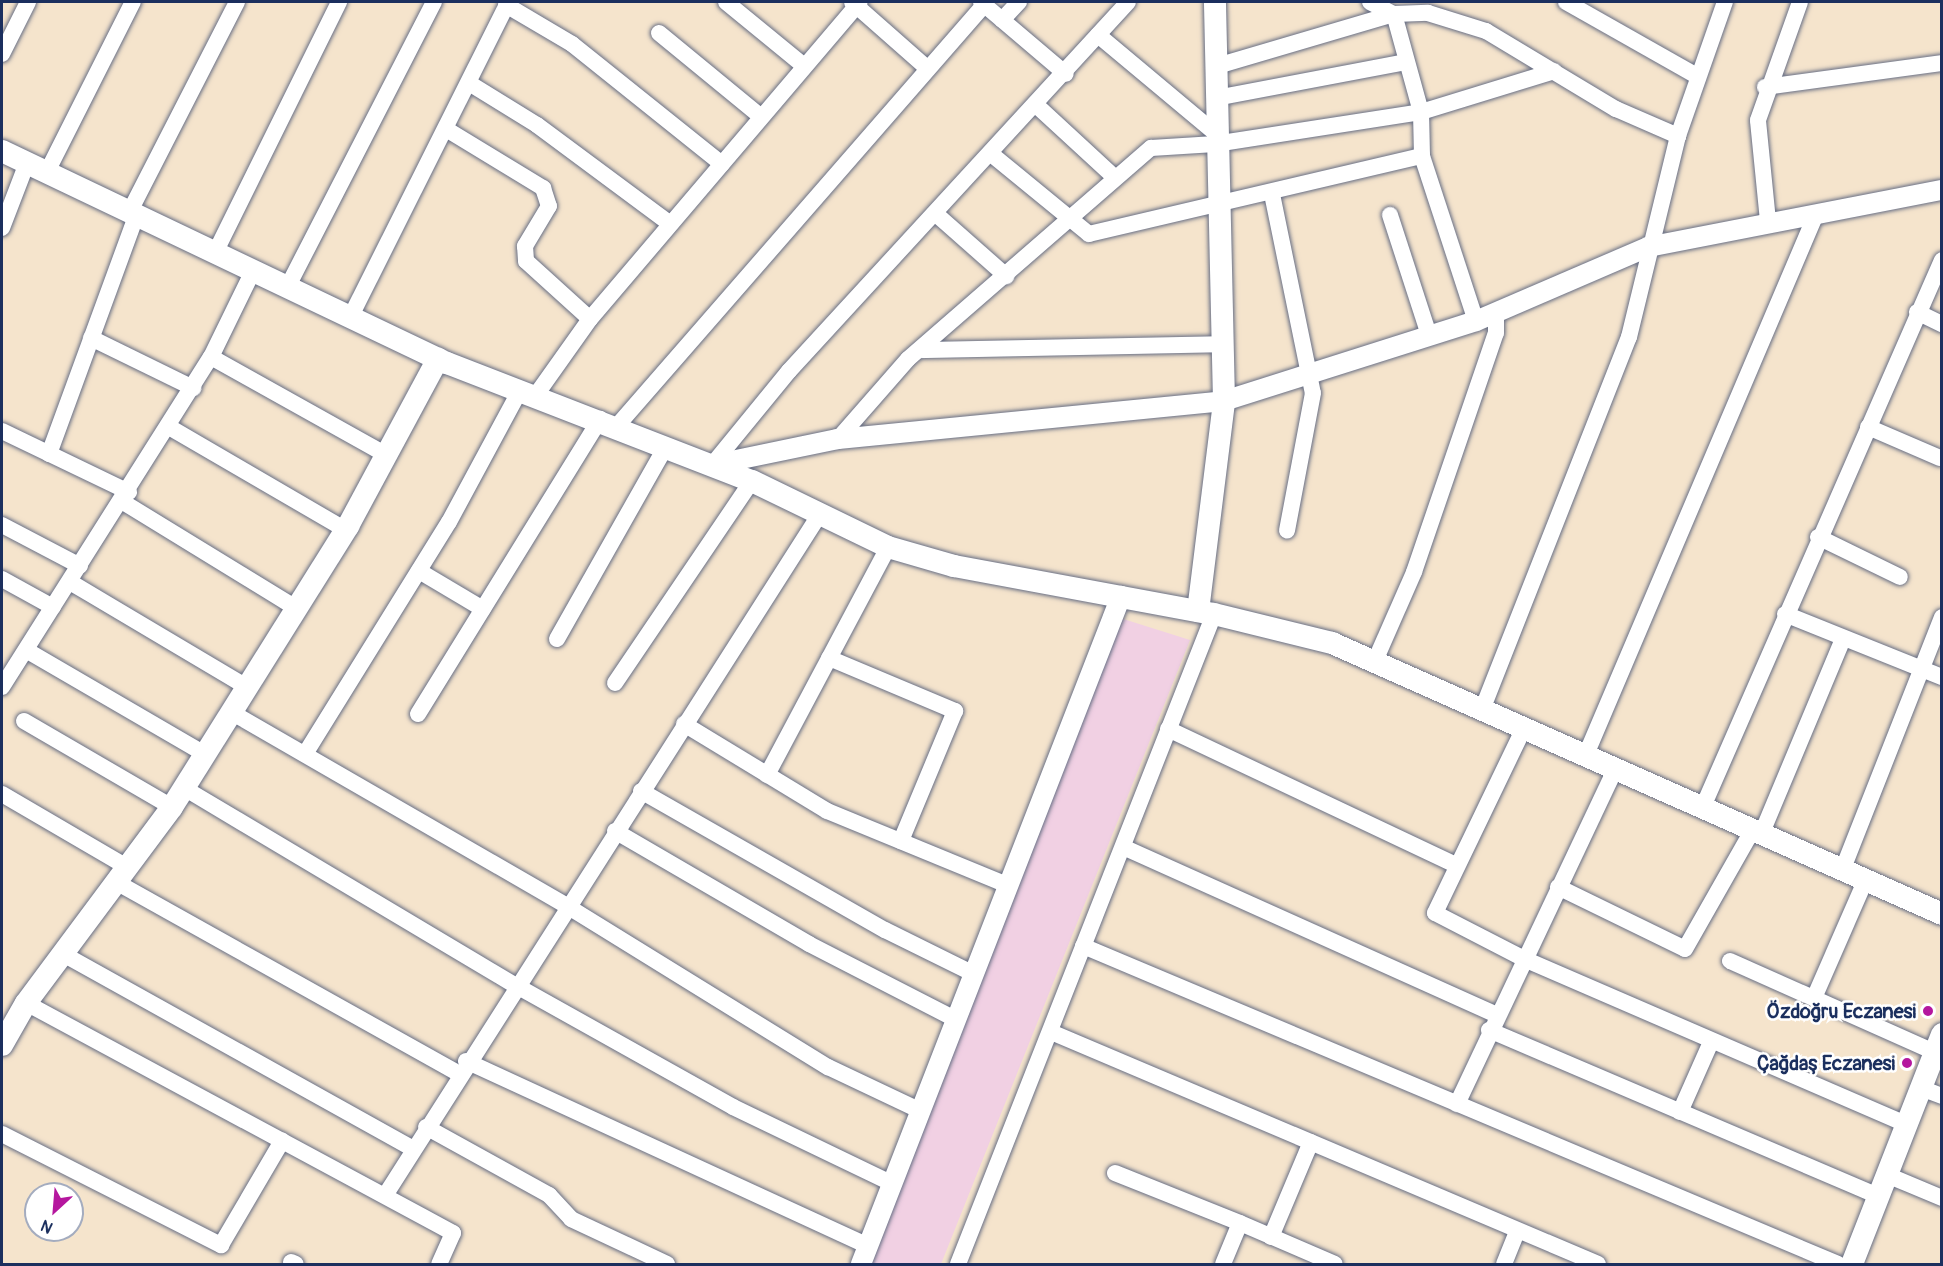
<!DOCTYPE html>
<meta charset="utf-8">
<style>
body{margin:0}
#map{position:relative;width:1943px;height:1266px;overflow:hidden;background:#f5e4cc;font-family:Pangolin,sans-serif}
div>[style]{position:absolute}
.built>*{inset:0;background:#f1d0e3}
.roads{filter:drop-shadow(0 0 2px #676e84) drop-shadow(0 0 2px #676e84)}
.minor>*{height:16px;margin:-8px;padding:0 8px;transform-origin:8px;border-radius:8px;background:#fff}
.tertiary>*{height:20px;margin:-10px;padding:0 10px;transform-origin:10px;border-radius:10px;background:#fff}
.secondary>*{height:22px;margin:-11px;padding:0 11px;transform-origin:11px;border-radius:11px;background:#fff}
.dots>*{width:16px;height:16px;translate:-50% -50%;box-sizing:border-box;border:3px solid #fff;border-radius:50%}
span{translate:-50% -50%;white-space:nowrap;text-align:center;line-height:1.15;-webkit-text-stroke:5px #fff;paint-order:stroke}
.poi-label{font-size:20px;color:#1b2f5e;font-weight:700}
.right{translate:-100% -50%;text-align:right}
.frame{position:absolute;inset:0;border:3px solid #1b2f5e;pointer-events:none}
.north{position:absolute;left:24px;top:1182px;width:60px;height:60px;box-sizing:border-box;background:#fff;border:2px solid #a4acbf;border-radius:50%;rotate:206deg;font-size:16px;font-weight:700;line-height:24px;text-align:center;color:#1b2f5e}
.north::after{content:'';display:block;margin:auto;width:21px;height:27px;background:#b5179e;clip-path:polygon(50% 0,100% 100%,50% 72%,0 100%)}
</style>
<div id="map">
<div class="built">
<i style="clip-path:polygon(1117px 617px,1190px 640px,941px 1264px,872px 1264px)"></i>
</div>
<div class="roads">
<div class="minor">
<i style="left:726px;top:2px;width:99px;rotate:39.3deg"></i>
<i style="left:852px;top:2px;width:101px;rotate:41.4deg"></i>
<i style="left:981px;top:2px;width:111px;rotate:40.3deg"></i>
<i style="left:1370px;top:2px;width:27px;rotate:27deg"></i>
<i style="left:1394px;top:14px;width:102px;rotate:74.6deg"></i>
<i style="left:1421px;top:112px;width:44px;rotate:88.7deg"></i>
<i style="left:1422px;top:156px;width:174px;rotate:71.9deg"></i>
<i style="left:1566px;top:2px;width:150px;rotate:29.5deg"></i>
<i style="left:506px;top:5px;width:77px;rotate:30.6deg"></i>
<i style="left:572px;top:44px;width:192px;rotate:38.7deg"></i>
<i style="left:1002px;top:20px;width:25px;rotate:-47deg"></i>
<i style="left:659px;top:33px;width:131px;rotate:39.4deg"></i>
<i style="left:1098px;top:35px;width:153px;rotate:39.9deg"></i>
<i style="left:2px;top:54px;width:58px;rotate:-63.4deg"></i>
<i style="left:1217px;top:66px;width:184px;rotate:-16.4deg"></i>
<i style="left:1394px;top:14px;width:34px;rotate:-2deg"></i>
<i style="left:1428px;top:13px;width:61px;rotate:17.2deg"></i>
<i style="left:1486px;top:31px;width:152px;rotate:31deg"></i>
<i style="left:1616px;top:109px;width:68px;rotate:23.5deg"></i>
<i style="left:469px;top:83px;width:80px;rotate:31.7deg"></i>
<i style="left:537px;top:125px;width:164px;rotate:36.6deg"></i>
<i style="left:1765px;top:87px;width:179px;rotate:-7.7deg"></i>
<i style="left:1216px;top:98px;width:194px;rotate:-10.7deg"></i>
<i style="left:1035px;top:104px;width:108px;rotate:42.7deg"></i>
<i style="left:446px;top:129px;width:114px;rotate:31.3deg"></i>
<i style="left:543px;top:188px;width:19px;rotate:72deg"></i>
<i style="left:549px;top:206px;width:47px;rotate:121deg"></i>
<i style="left:525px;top:246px;width:15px;rotate:86deg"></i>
<i style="left:526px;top:261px;width:86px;rotate:42.2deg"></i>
<i style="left:990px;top:153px;width:128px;rotate:39.3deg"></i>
<i style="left:1089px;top:234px;width:342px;rotate:-13.2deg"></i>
<i style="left:46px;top:174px;width:193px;rotate:-63.2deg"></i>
<i style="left:1272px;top:194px;width:203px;rotate:78.4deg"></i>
<i style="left:1313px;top:393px;width:140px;rotate:100.7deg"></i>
<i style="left:129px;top:213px;width:237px;rotate:-62.9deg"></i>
<i style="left:936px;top:214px;width:94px;rotate:41.5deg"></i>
<i style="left:1390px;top:215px;width:126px;rotate:72deg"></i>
<i style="left:1768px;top:221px;width:101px;rotate:-95.7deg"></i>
<i style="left:1758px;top:120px;width:125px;rotate:-70.4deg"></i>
<i style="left:2px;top:228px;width:70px;rotate:-69deg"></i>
<i style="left:215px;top:253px;width:280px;rotate:-63.7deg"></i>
<i style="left:287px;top:288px;width:322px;rotate:-62.8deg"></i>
<i style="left:1917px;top:312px;width:28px;rotate:26deg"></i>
<i style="left:350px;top:318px;width:353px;rotate:-63.4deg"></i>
<i style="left:91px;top:338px;width:114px;rotate:26.1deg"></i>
<i style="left:922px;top:350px;width:302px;rotate:-1.1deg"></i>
<i style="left:211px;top:357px;width:201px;rotate:29.2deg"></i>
<i style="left:536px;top:395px;width:93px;rotate:-54.6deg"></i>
<i style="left:590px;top:319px;width:416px;rotate:-49.6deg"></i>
<i style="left:617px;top:426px;width:559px;rotate:-48.92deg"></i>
<i style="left:169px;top:427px;width:205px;rotate:30.2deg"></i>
<i style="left:1868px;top:427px;width:78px;rotate:23.3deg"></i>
<i style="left:2px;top:431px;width:141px;rotate:25.7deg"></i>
<i style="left:838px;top:439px;width:106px;rotate:-48.8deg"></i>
<i style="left:908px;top:359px;width:322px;rotate:-41deg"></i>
<i style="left:1151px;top:148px;width:64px;rotate:-3.6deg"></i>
<i style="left:1215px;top:144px;width:208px;rotate:-8.8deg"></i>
<i style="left:1421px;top:112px;width:139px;rotate:-17.1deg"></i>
<i style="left:49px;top:454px;width:253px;rotate:-69.9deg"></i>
<i style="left:712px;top:465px;width:122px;rotate:-50.7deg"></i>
<i style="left:789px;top:371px;width:501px;rotate:-47.43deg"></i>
<i style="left:123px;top:502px;width:203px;rotate:31.5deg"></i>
<i style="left:2px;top:525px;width:88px;rotate:27.7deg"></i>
<i style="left:1818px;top:537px;width:91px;rotate:26deg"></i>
<i style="left:419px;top:571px;width:74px;rotate:30.7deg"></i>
<i style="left:2px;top:579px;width:58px;rotate:28.8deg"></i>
<i style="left:70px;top:582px;width:206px;rotate:30.7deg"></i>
<i style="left:1785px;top:614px;width:169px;rotate:21.9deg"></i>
<i style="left:557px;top:639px;width:222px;rotate:-60.5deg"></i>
<i style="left:26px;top:650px;width:207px;rotate:30.2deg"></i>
<i style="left:829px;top:658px;width:137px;rotate:22.8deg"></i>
<i style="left:955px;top:711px;width:141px;rotate:112.6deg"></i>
<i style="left:1375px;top:661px;width:97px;rotate:-66.3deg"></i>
<i style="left:1414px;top:572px;width:253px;rotate:-71.1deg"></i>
<i style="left:1496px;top:333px;width:20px;rotate:-90deg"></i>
<i style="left:615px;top:683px;width:244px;rotate:-55.9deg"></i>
<i style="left:2px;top:687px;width:391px;rotate:-57.7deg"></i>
<i style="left:211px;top:357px;width:96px;rotate:-64deg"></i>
<i style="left:1482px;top:710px;width:401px;rotate:-68.5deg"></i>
<i style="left:1629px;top:337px;width:207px;rotate:-76.3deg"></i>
<i style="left:1678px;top:136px;width:142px;rotate:-70.7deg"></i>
<i style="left:231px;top:712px;width:388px;rotate:30deg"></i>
<i style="left:567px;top:906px;width:307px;rotate:31.7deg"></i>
<i style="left:828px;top:1067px;width:101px;rotate:25.3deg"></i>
<i style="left:418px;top:714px;width:347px;rotate:-58.3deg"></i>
<i style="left:24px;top:721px;width:171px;rotate:30.2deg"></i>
<i style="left:684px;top:724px;width:167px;rotate:31.3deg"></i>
<i style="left:827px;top:811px;width:195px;rotate:22.3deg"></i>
<i style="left:1168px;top:729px;width:316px;rotate:25.3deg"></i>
<i style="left:1523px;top:730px;width:203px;rotate:115.7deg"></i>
<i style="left:1435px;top:913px;width:98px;rotate:27.3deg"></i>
<i style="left:1522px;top:958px;width:418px;rotate:23.4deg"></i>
<i style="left:305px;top:754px;width:273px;rotate:-58.2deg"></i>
<i style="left:449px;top:522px;width:150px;rotate:-61.7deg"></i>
<i style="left:1585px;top:757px;width:590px;rotate:-66.95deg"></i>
<i style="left:767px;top:775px;width:258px;rotate:-62deg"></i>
<i style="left:184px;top:788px;width:385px;rotate:30.8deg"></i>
<i style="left:515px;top:985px;width:250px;rotate:29.2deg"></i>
<i style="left:733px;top:1107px;width:175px;rotate:25.7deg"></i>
<i style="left:641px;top:791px;width:281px;rotate:29.7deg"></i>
<i style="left:885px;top:930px;width:99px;rotate:26.3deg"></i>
<i style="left:2px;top:794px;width:145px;rotate:30.3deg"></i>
<i style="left:1702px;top:809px;width:599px;rotate:-66.39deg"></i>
<i style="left:615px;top:831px;width:225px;rotate:30.2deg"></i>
<i style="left:809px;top:944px;width:166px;rotate:27.2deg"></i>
<i style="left:1761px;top:835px;width:212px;rotate:-67.3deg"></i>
<i style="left:1123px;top:847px;width:409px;rotate:24.2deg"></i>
<i style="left:1842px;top:871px;width:273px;rotate:-68.5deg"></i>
<i style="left:116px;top:882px;width:392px;rotate:29.2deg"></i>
<i style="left:1558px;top:887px;width:141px;rotate:26deg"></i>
<i style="left:1685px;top:949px;width:136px;rotate:-60.4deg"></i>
<i style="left:1083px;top:946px;width:819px;rotate:22.84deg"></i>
<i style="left:63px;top:954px;width:401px;rotate:29.1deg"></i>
<i style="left:1730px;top:961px;width:223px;rotate:24deg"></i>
<i style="left:1814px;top:998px;width:128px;rotate:-66.4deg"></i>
<i style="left:26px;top:1003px;width:485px;rotate:28.3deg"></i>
<i style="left:453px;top:1233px;width:34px;rotate:114deg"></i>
<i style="left:1489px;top:1030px;width:424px;rotate:23.1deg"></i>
<i style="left:1051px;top:1032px;width:594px;rotate:22.98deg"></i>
<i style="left:466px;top:1061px;width:443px;rotate:24.7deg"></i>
<i style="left:1921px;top:1088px;width:22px;rotate:21deg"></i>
<i style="left:1457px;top:1104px;width:369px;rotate:-64.7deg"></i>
<i style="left:1680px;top:1112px;width:77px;rotate:-66.1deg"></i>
<i style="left:426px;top:1127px;width:141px;rotate:28.9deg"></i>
<i style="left:549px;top:1195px;width:33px;rotate:47deg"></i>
<i style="left:571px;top:1219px;width:106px;rotate:25.1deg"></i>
<i style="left:2px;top:1134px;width:246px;rotate:26.9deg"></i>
<i style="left:221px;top:1245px;width:121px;rotate:-59.6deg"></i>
<i style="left:1115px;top:1173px;width:135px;rotate:21.8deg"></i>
<i style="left:1887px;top:1175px;width:60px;rotate:22.7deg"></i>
<i style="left:386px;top:1194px;width:803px;rotate:-57.46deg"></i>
<i style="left:1271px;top:1237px;width:103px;rotate:-67.2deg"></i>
<i style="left:291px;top:1262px;width:5px;rotate:22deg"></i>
<i style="left:958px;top:1264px;width:699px;rotate:-68.5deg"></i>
<i style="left:1223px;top:1264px;width:44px;rotate:-67.5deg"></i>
<i style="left:1240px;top:1223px;width:103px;rotate:23.3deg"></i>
<i style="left:1504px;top:1264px;width:35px;rotate:-68deg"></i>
</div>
<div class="tertiary">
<i style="left:712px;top:465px;width:129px;rotate:-11.7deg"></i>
<i style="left:838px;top:439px;width:388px;rotate:-5.6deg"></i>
<i style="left:1224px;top:401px;width:264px;rotate:-17.6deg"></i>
<i style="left:1476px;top:321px;width:187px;rotate:-23.3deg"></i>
<i style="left:1648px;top:247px;width:299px;rotate:-11deg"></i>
<i style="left:861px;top:1264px;width:717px;rotate:-68.73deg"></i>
</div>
<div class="secondary">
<i style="left:2px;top:151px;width:493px;rotate:25.5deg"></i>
<i style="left:447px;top:363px;width:327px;rotate:21.2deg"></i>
<i style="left:752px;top:481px;width:151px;rotate:25.9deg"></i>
<i style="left:888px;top:547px;width:69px;rotate:16.1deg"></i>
<i style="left:954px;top:566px;width:264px;rotate:10.5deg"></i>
<i style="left:1214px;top:614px;width:122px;rotate:13.8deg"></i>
<i style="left:1332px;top:643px;width:667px;rotate:23.95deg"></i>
<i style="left:1198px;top:611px;width:212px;rotate:-82.9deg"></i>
<i style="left:1224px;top:401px;width:399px;rotate:-91.3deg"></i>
<i style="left:2px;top:1045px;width:48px;rotate:-60.3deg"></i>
<i style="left:26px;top:1003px;width:244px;rotate:-53.3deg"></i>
<i style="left:172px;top:807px;width:332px;rotate:-57.9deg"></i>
<i style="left:348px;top:526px;width:190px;rotate:-61.7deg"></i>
<i style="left:1852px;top:1264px;width:247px;rotate:-68.6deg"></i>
</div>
</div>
<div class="dots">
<i style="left:1928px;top:1011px;background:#b5179e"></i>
<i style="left:1907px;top:1063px;background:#b5179e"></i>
</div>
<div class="poi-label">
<span class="right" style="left:1916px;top:1011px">Özdoğru Eczanesi</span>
<span class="right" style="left:1895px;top:1063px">Çağdaş Eczanesi</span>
</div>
<div class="frame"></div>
<div class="north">N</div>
</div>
